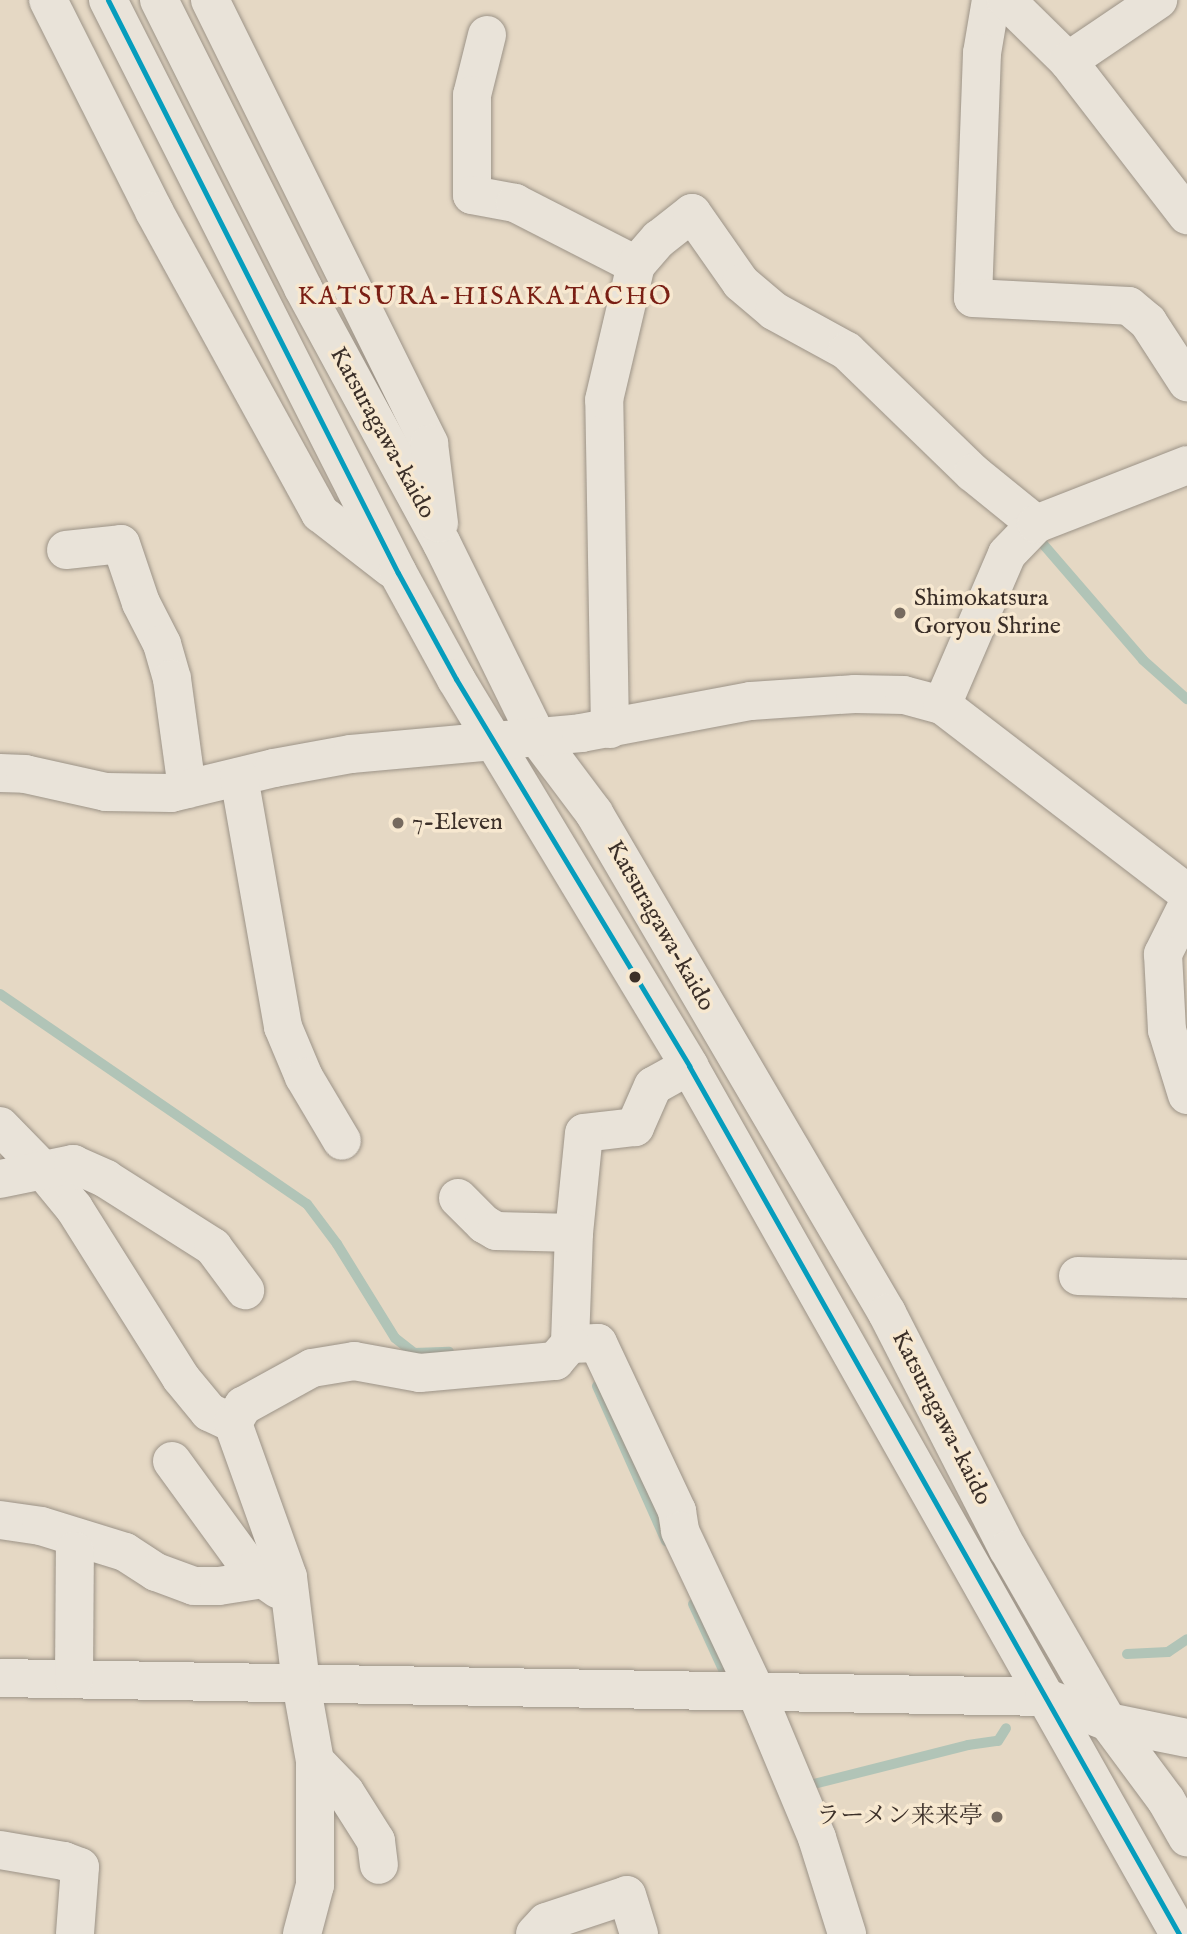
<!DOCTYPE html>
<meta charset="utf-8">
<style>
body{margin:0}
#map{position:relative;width:1187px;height:1934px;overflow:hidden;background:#e5d8c4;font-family:"IM FELL English","Noto Serif JP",serif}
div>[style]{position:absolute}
.stream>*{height:10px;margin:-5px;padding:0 5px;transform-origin:5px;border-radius:5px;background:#b1c4b7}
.roads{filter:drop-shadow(0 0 2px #9c9387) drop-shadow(0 0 2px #9c9387)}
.minor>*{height:38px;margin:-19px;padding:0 19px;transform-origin:19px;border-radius:19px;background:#e9e3d9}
.bus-1>*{height:5px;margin:-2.5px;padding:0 2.5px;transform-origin:2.5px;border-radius:2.5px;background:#069dbd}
.dots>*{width:19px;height:19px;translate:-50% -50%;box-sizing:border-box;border:4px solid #f7e8d0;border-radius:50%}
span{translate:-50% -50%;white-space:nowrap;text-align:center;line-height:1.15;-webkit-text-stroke:7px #f7e8d0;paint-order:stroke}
.street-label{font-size:24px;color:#3b2f28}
.poi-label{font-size:24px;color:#3b2f28}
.left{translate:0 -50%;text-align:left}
.right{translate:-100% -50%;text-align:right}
.neighbourhood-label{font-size:26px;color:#7a1f14;letter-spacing:2px}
</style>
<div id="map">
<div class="stream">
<i style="left:1043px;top:544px;width:153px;rotate:49.2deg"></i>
<i style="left:1143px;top:660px;width:59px;rotate:41.6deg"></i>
<i style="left:0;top:994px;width:372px;rotate:34.4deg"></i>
<i style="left:307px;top:1204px;width:50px;rotate:53.1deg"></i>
<i style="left:337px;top:1244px;width:110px;rotate:58.3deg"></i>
<i style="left:395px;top:1338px;width:24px;rotate:38deg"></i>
<i style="left:414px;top:1353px;width:35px;rotate:-2deg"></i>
<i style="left:597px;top:1386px;width:170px;rotate:66deg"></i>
<i style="left:693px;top:1604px;width:89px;rotate:65.4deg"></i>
<i style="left:1127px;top:1654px;width:41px;rotate:-2.8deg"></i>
<i style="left:1168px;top:1652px;width:23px;rotate:-34deg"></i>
<i style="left:802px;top:1787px;width:171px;rotate:-14.2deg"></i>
<i style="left:968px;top:1745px;width:30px;rotate:-8deg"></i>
<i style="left:998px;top:1741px;width:15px;rotate:-58deg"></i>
</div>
<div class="roads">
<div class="minor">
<i style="left:48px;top:0;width:236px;rotate:63.3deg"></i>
<i style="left:154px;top:211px;width:345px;rotate:61.2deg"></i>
<i style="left:320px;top:513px;width:90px;rotate:37.8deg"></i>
<i style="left:108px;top:0;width:642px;rotate:63.16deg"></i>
<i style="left:398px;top:573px;width:121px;rotate:61.3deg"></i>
<i style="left:456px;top:679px;width:452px;rotate:58.9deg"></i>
<i style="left:689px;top:1066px;width:997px;rotate:60.55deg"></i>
<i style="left:159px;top:0;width:322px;rotate:63.4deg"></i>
<i style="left:303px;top:288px;width:291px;rotate:61.5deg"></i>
<i style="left:442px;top:544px;width:215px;rotate:63.8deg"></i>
<i style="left:537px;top:737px;width:95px;rotate:53.1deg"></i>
<i style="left:594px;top:813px;width:580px;rotate:59.63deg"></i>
<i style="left:887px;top:1313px;width:265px;rotate:62.9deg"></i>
<i style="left:1008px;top:1549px;width:200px;rotate:60deg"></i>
<i style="left:1108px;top:1722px;width:97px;rotate:53.4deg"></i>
<i style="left:1166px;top:1800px;width:43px;rotate:60.4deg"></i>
<i style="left:210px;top:0;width:495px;rotate:63.7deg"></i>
<i style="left:429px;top:444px;width:80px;rotate:82.8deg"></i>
<i style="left:991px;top:0;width:54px;rotate:99.6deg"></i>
<i style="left:982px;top:53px;width:245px;rotate:92.1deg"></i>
<i style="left:973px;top:298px;width:156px;rotate:2.9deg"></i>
<i style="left:1129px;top:306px;width:25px;rotate:40deg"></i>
<i style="left:1148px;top:322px;width:72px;rotate:57deg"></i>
<i style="left:1006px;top:0;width:87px;rotate:44.5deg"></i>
<i style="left:1068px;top:61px;width:195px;rotate:52.3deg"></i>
<i style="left:487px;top:35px;width:62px;rotate:104deg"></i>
<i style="left:472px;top:95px;width:100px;rotate:90deg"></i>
<i style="left:472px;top:195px;width:44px;rotate:10.5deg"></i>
<i style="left:515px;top:203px;width:136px;rotate:27.1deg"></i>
<i style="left:1068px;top:61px;width:109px;rotate:-34.1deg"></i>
<i style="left:66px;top:550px;width:55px;rotate:-6.2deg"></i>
<i style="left:121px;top:544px;width:62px;rotate:71.3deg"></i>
<i style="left:141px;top:603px;width:46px;rotate:62.9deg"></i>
<i style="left:162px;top:644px;width:36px;rotate:74deg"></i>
<i style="left:172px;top:679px;width:111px;rotate:82.2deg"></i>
<i style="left:942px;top:705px;width:309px;rotate:37.5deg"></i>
<i style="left:610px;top:729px;width:329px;rotate:-91deg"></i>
<i style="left:604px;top:400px;width:139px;rotate:-76.7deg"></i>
<i style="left:636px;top:265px;width:35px;rotate:-49deg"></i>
<i style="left:659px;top:239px;width:42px;rotate:-38.2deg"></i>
<i style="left:692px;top:213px;width:85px;rotate:55deg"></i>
<i style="left:741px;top:283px;width:43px;rotate:40.3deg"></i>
<i style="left:774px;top:311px;width:83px;rotate:28.7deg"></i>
<i style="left:847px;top:351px;width:175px;rotate:44.1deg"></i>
<i style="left:973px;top:473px;width:81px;rotate:39deg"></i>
<i style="left:0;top:773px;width:25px;rotate:2deg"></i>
<i style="left:25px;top:774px;width:83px;rotate:12.5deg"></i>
<i style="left:106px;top:792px;width:65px;rotate:0.9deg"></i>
<i style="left:171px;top:793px;width:106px;rotate:-13.6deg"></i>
<i style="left:274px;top:768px;width:78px;rotate:-10.3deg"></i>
<i style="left:351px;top:754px;width:231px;rotate:-5.2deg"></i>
<i style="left:581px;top:733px;width:173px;rotate:-10.7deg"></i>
<i style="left:751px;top:701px;width:104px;rotate:-3.9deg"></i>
<i style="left:855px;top:694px;width:49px;rotate:1.2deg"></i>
<i style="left:904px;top:695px;width:39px;rotate:15deg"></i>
<i style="left:942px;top:705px;width:164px;rotate:-66.7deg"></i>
<i style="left:1007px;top:554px;width:42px;rotate:-46deg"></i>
<i style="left:1036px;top:524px;width:162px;rotate:-21.3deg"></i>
<i style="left:239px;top:777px;width:254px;rotate:80deg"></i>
<i style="left:283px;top:1027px;width:54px;rotate:67.2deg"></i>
<i style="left:304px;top:1077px;width:74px;rotate:59.3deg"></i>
<i style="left:1187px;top:906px;width:54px;rotate:116.6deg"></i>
<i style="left:1163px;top:954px;width:76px;rotate:87deg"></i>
<i style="left:1167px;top:1030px;width:68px;rotate:72.9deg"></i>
<i style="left:689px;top:1066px;width:41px;rotate:150.9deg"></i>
<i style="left:653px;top:1086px;width:45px;rotate:113.7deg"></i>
<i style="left:635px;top:1127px;width:51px;rotate:173.3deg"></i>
<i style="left:584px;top:1133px;width:100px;rotate:95.7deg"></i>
<i style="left:574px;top:1233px;width:111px;rotate:92.1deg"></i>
<i style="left:570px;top:1344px;width:28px;rotate:-2deg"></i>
<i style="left:598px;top:1343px;width:186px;rotate:64.8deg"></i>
<i style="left:677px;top:1511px;width:20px;rotate:81deg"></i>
<i style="left:680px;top:1531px;width:178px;rotate:64.7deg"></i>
<i style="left:756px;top:1692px;width:158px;rotate:67.3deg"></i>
<i style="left:817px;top:1838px;width:101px;rotate:72.6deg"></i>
<i style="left:0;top:1126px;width:59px;rotate:45.7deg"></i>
<i style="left:41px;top:1168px;width:52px;rotate:50.5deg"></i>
<i style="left:74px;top:1208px;width:201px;rotate:57.8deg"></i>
<i style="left:181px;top:1378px;width:44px;rotate:50.5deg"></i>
<i style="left:209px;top:1412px;width:26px;rotate:25deg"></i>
<i style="left:0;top:1179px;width:75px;rotate:-11.6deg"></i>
<i style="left:73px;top:1164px;width:36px;rotate:24deg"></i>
<i style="left:106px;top:1179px;width:127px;rotate:32.4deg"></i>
<i style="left:213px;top:1247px;width:54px;rotate:53.3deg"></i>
<i style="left:458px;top:1198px;width:37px;rotate:45deg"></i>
<i style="left:484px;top:1224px;width:14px;rotate:30deg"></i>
<i style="left:496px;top:1231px;width:78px;rotate:1.5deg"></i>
<i style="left:1078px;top:1276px;width:109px;rotate:1.6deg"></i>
<i style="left:172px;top:1461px;width:136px;rotate:54deg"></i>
<i style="left:252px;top:1571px;width:32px;rotate:35deg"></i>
<i style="left:0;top:1520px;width:41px;rotate:8.3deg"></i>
<i style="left:41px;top:1526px;width:88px;rotate:17.2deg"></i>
<i style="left:125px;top:1552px;width:37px;rotate:33deg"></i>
<i style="left:156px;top:1572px;width:40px;rotate:20.2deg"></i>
<i style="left:194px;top:1586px;width:25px"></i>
<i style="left:219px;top:1586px;width:45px;rotate:-9deg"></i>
<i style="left:0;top:1678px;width:1044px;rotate:1.04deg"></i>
<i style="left:1044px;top:1697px;width:69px;rotate:21.3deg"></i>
<i style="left:1108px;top:1722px;width:81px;rotate:11.4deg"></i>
<i style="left:74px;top:1679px;width:128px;rotate:-89.6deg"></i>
<i style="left:315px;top:1761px;width:43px;rotate:45.9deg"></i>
<i style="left:345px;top:1792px;width:58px;rotate:57.7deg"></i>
<i style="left:376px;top:1841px;width:24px;rotate:83deg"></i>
<i style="left:0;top:1850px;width:65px;rotate:9.8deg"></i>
<i style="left:64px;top:1861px;width:17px;rotate:21deg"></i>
<i style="left:80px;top:1867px;width:67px;rotate:94.3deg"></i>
<i style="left:302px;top:1934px;width:51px;rotate:-75.1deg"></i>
<i style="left:315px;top:1885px;width:124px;rotate:-90deg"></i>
<i style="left:315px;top:1761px;width:79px;rotate:-100.2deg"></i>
<i style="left:301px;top:1683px;width:107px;rotate:-97deg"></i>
<i style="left:288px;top:1577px;width:164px;rotate:-109.7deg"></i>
<i style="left:233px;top:1423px;width:20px;rotate:-60deg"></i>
<i style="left:243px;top:1406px;width:79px;rotate:-28.8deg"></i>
<i style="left:312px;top:1368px;width:43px;rotate:-9.5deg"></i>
<i style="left:354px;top:1361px;width:67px;rotate:10.3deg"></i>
<i style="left:420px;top:1373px;width:136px;rotate:-5.1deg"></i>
<i style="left:555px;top:1361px;width:23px;rotate:-49deg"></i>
<i style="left:535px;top:1934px;width:16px;rotate:-47deg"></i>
<i style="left:546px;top:1922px;width:85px;rotate:-18.4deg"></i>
<i style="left:627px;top:1895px;width:41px;rotate:72.9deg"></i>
</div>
</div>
<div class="bus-1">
<i style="left:108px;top:0;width:642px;rotate:63.16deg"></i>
<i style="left:398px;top:573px;width:121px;rotate:61.3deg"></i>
<i style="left:456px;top:679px;width:452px;rotate:58.9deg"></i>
<i style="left:689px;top:1066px;width:997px;rotate:60.55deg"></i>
</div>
<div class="dots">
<i style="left:900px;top:613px;background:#766a5f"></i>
<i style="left:398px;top:823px;background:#766a5f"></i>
<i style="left:635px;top:977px;background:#3b2f28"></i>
<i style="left:997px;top:1817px;background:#766a5f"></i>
</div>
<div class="street-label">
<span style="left:382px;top:433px;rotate:61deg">Katsuragawa-kaido</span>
<span style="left:660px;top:926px;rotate:60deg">Katsuragawa-kaido</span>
<span style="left:941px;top:1418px;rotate:63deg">Katsuragawa-kaido</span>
</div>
<div class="poi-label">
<span class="left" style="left:914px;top:613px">Shimokatsura<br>Goryou Shrine</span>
<span class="left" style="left:412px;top:823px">7-Eleven</span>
<span class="right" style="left:983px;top:1817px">ラーメン来来亭</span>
</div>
<div class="neighbourhood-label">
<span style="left:485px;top:297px">KATSURA-HISAKATACHO</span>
</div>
</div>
